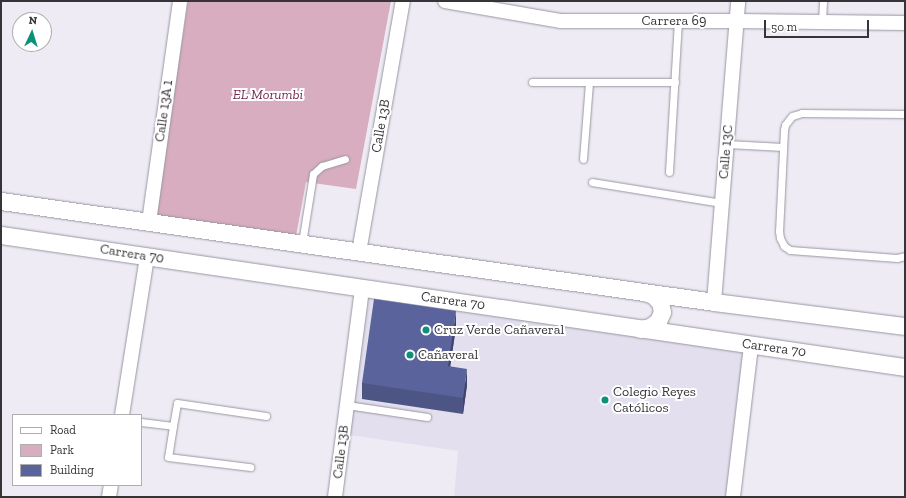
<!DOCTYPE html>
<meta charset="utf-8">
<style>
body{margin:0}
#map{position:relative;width:906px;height:498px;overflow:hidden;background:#eeebf5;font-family:"Zilla Slab",serif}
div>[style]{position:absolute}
.built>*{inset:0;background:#e4dfef}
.green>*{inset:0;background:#d7adbf}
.roads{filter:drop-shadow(0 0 1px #98969f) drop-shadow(0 0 1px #98969f)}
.service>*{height:7px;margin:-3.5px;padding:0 3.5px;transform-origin:3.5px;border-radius:3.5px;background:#fff}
.minor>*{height:14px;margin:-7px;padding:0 7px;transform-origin:7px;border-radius:7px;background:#fff}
.tertiary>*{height:17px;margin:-8.5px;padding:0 8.5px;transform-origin:8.5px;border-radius:8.5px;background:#fff}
.wall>*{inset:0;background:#4d5585}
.shaded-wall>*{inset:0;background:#3f456c}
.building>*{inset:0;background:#5a639b}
.dots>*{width:11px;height:11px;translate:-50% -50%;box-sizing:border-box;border:2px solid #fff;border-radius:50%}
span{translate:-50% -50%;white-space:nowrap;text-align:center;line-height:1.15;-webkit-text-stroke:4px #fff;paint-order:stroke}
.street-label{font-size:14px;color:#363438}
.park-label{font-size:14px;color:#752751;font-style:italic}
.poi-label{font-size:14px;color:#363438}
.left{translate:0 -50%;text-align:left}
.frame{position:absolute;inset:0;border:2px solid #363438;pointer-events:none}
.legend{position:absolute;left:12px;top:414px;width:130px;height:72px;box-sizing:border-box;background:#fff;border:1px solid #afaeaf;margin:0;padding:5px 7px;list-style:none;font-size:12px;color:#363438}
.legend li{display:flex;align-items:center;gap:8px;height:20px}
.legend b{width:20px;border:1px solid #afaeaf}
.north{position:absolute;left:12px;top:12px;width:40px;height:40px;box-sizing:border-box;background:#fff;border:1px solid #afaeaf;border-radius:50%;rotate:4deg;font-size:11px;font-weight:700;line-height:16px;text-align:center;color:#363438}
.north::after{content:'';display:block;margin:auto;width:14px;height:18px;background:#0b917a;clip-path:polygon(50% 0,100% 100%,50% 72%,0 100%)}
.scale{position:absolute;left:764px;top:20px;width:105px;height:18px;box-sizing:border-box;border:2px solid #363438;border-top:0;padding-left:5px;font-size:12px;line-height:14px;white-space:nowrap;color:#363438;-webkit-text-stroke:3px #fff;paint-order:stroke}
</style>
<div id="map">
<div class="built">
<i style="clip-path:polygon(362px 288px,751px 345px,733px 497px,454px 497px,458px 451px,343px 434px)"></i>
</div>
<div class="green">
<i style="clip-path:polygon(188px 1px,391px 1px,356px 189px,306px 182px,296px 236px,155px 218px)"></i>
</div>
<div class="roads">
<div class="service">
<i style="left:822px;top:21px;width:20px;rotate:-87deg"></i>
<i style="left:532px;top:82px;width:143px"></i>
<i style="left:905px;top:114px;width:103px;rotate:-179.4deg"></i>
<i style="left:802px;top:113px;width:10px;rotate:163deg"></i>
<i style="left:792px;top:116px;width:11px;rotate:128deg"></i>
<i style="left:785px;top:125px;width:5px;rotate:101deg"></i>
<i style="left:784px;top:130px;width:101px;rotate:92.8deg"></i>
<i style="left:779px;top:231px;width:7px;rotate:82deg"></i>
<i style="left:780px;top:238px;width:9px;rotate:63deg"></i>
<i style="left:784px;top:246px;width:7px;rotate:34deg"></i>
<i style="left:790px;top:250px;width:107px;rotate:4.3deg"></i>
<i style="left:897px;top:258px;width:8px;rotate:-14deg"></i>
<i style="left:727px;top:144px;width:56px;rotate:3.1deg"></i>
<i style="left:583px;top:159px;width:77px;rotate:-85.5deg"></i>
<i style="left:669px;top:172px;width:151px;rotate:-86.6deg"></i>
<i style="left:592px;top:182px;width:131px;rotate:9.2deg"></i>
<i style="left:302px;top:243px;width:70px;rotate:-80.9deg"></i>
<i style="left:313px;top:174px;width:12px;rotate:-42deg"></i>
<i style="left:322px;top:166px;width:24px;rotate:-17deg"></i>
<i style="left:347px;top:405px;width:81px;rotate:8.5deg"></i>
<i style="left:141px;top:422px;width:32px;rotate:7deg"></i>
<i style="left:173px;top:426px;width:23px;rotate:-80deg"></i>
<i style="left:177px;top:403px;width:90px;rotate:8.3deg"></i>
<i style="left:173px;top:426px;width:31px;rotate:99deg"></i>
<i style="left:168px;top:457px;width:83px;rotate:7deg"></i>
</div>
<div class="minor">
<i style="left:445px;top:1px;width:118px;rotate:9.8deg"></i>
<i style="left:561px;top:21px;width:175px"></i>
<i style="left:736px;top:21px;width:169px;rotate:0.7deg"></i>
<i style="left:149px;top:222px;width:223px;rotate:-82deg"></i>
<i style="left:359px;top:252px;width:255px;rotate:-80.1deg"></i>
<i style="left:714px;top:302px;width:302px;rotate:-85.4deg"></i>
<i style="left:122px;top:415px;width:160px;rotate:-81deg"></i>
<i style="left:109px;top:497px;width:12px;rotate:-81deg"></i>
<i style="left:335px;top:497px;width:211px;rotate:-82.6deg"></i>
<i style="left:733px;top:497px;width:153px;rotate:-83.2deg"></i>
</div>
<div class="tertiary">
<i style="left:1px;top:201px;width:720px;rotate:8.06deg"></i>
<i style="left:714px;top:302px;width:193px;rotate:7.2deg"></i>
<i style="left:1px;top:235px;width:914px;rotate:8.31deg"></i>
<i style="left:640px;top:329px;width:10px;rotate:-11deg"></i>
<i style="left:650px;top:327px;width:10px;rotate:-37deg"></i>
<i style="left:658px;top:321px;width:10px;rotate:-66deg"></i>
<i style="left:662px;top:312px;width:10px;rotate:-101deg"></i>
<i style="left:660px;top:302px;width:10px;rotate:-135deg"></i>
<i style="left:653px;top:295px;width:9px;rotate:-162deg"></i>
</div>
</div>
<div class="wall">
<i style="clip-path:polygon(456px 327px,450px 366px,467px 385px,463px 414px,362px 399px,362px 383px)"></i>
</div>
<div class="shaded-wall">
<i style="clip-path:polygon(456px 311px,456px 327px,448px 382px,448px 366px)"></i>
<i style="clip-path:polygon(467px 369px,467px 385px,463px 414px,463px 398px)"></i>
</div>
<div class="building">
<i style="clip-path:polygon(374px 299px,456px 311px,448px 366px,467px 369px,463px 398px,362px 383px)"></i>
</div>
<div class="dots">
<i style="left:426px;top:330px;background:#0b917a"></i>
<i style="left:410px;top:355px;background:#0b917a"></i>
<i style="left:605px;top:400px;background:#0b917a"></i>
</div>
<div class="street-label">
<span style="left:674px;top:21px">Carrera 69</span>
<span style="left:164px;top:111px;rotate:-82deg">Calle 13A 1</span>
<span style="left:381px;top:126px;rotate:-80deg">Calle 13B</span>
<span style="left:726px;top:152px;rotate:-85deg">Calle 13C</span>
<span style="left:132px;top:254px;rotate:9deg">Carrera 70</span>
<span style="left:453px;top:301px;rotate:8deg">Carrera 70</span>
<span style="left:774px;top:348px;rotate:8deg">Carrera 70</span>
<span style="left:341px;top:452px;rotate:-83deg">Calle 13B</span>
</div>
<div class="park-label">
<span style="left:268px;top:95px">EL Morumbi</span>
</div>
<div class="poi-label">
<span class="left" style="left:434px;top:330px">Cruz Verde Cañaveral</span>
<span class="left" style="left:418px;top:355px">Cañaveral</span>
<span class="left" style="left:613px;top:400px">Colegio Reyes<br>Católicos</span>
</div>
<div class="frame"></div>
<ul class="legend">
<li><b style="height:5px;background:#fff"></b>Road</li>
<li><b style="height:11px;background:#d7adbf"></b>Park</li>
<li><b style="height:11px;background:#5a639b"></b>Building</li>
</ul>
<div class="north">N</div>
<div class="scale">50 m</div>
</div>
